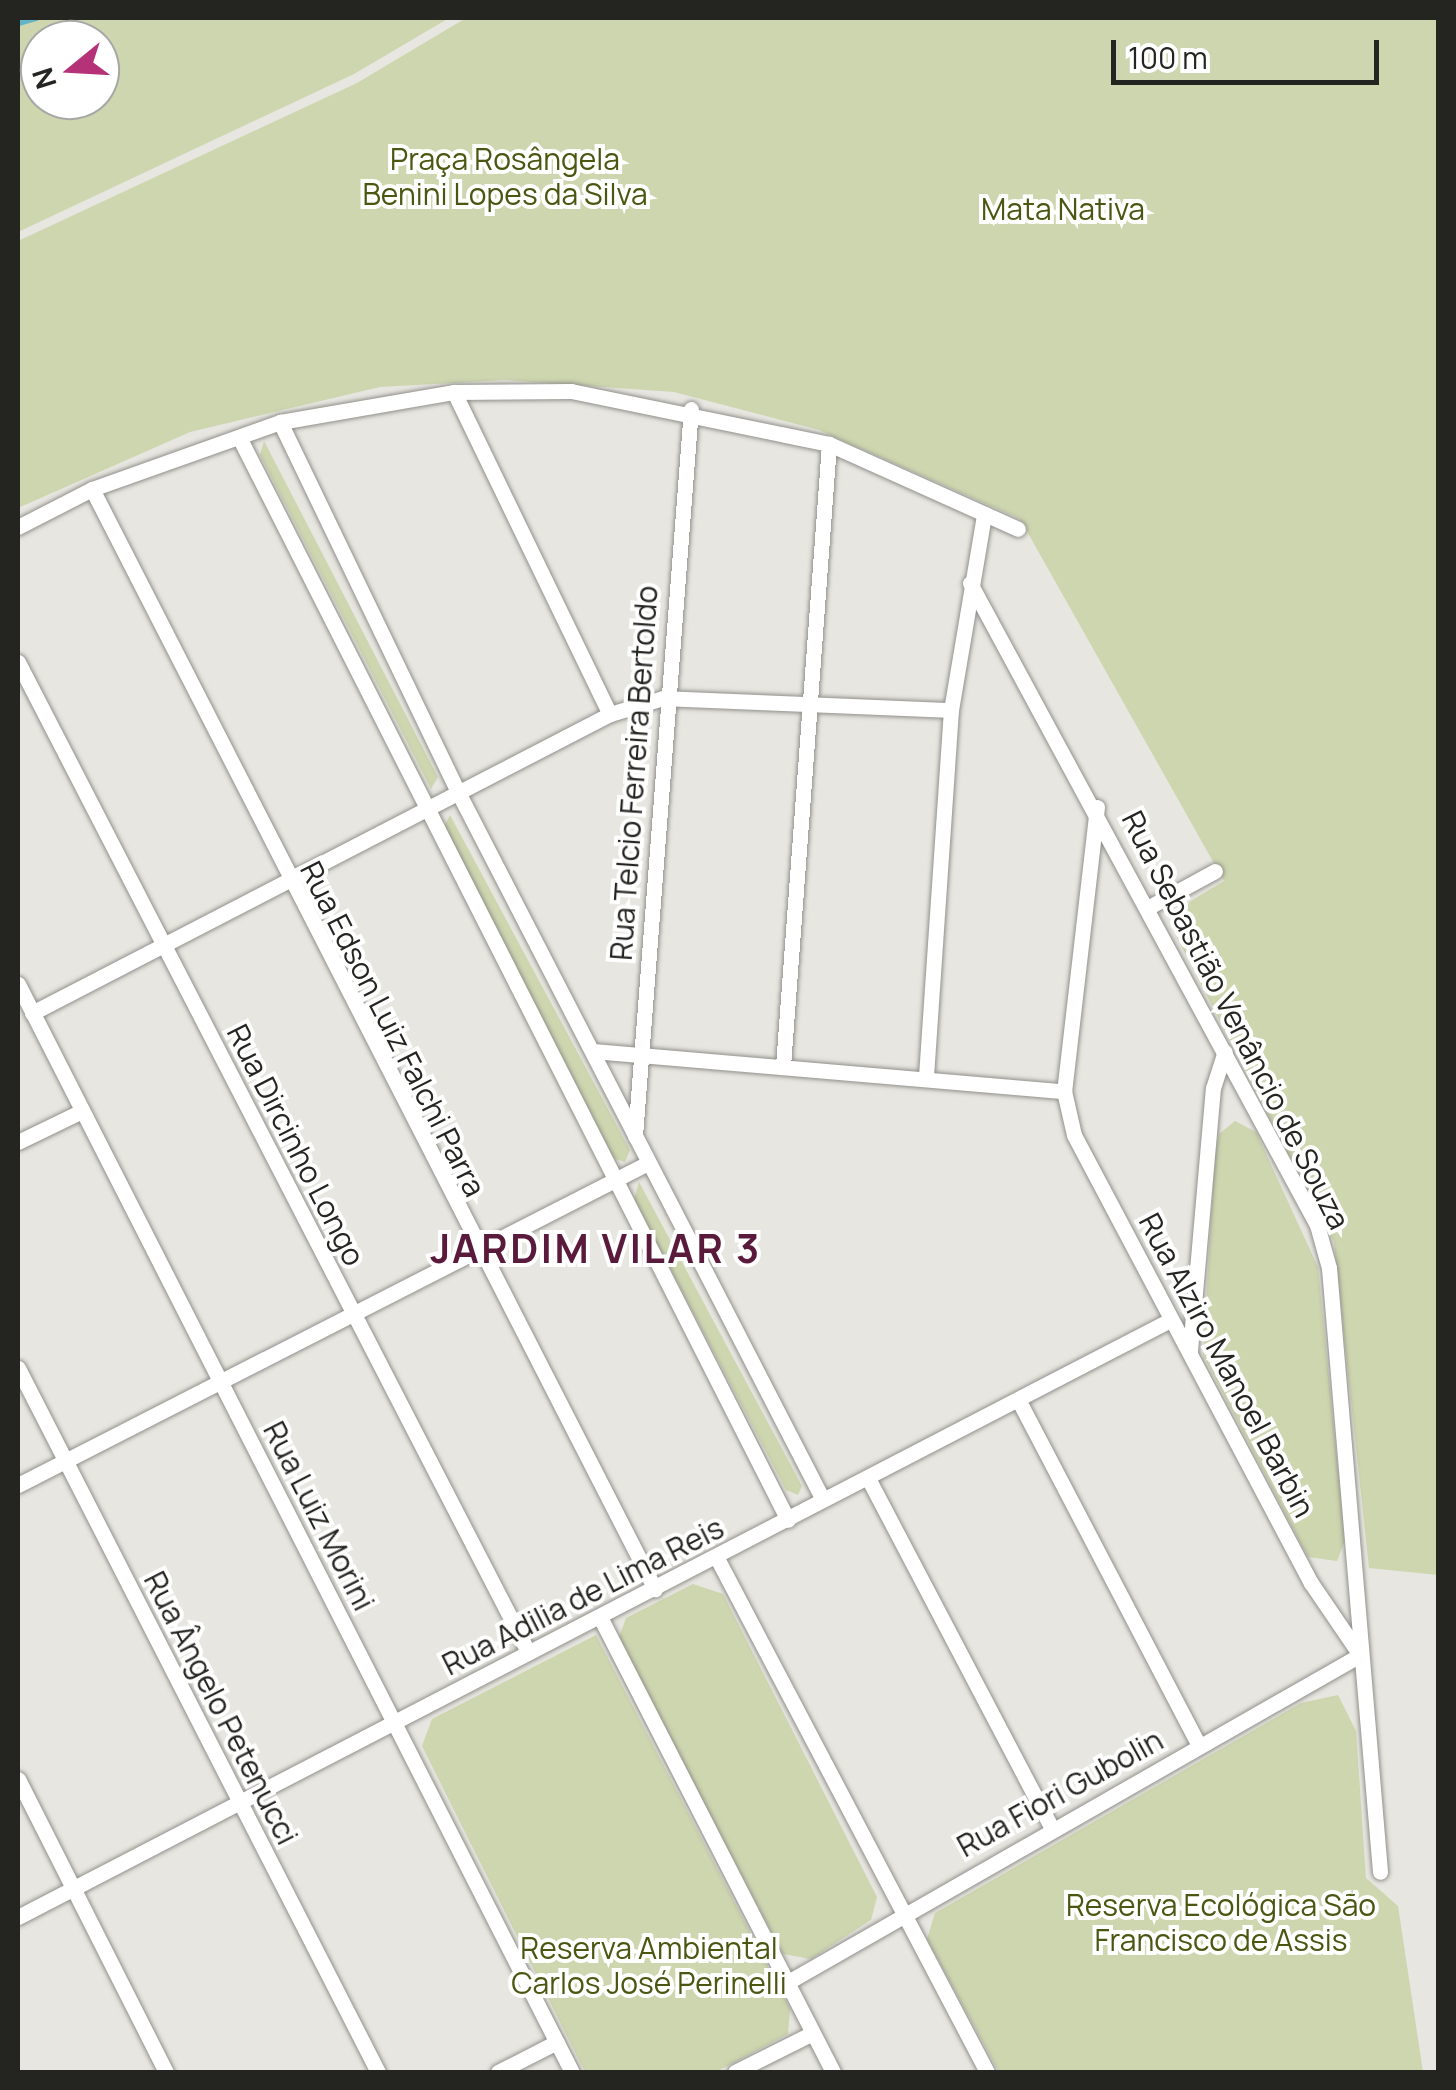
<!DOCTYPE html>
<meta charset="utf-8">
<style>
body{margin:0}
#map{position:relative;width:1456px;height:2090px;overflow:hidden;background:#e7e6e0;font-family:Manrope,sans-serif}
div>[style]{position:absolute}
.green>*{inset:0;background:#cdd6af}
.stream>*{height:5px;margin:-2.5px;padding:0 2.5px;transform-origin:2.5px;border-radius:2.5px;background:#64b4c7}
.roads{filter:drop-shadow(0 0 2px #92908b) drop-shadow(0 0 2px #92908b)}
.minor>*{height:15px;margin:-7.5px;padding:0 7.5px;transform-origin:7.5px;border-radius:7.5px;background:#fff}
span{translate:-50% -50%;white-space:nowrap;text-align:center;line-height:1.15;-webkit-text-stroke:8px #fff;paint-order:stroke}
.park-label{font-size:30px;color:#4b5611}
.street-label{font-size:30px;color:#242421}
.district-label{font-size:40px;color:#5a1a3b;font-weight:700;letter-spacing:2.5px}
.frame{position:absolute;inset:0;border:20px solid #242421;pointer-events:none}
.north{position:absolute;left:20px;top:20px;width:100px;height:100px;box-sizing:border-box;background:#fff;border:2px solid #a7a7a6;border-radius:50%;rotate:252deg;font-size:28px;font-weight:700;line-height:40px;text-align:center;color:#242421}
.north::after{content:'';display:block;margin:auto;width:35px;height:45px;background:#b53178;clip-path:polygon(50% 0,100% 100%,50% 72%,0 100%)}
.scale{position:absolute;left:1111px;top:40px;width:268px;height:45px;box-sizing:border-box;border:5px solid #242421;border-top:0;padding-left:12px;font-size:30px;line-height:35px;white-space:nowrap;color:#242421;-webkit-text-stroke:8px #fff;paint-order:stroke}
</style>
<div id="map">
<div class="green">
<i style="clip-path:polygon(evenodd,18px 18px,449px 18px,354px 74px,18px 232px,18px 18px,40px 40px,100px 40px,100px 100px,40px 100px,40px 40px)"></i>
<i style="clip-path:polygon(466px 18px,1438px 18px,1438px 1575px,1369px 1568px,1334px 1242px,1176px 936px,1189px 902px,1224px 881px,1020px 519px,819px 430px,674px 392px,506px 380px,380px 387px,190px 432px,18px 508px,18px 241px,357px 83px)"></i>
<i style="clip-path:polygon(264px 441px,438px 777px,431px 789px,260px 455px)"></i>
<i style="clip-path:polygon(450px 815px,630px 1150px,625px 1162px,613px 1158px,444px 827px)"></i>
<i style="clip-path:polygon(1235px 1121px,1256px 1132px,1318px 1267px,1345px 1540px,1337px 1561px,1308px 1557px,1203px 1355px,1215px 1153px,1219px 1134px)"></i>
<i style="clip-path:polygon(639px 1182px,802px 1486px,798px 1495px,786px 1490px,634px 1199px)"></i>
<i style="clip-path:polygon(693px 1584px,723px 1594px,877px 1897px,871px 1920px,811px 1959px,783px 1954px,618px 1640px,626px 1618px)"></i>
<i style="clip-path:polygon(596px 1635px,790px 2009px,788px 2034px,716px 2072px,585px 2072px,422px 1746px,432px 1719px)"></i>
<i style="clip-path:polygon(1338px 1695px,1356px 1731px,1366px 1878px,1398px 1906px,1423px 2072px,999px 2072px,927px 1939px,935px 1913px,1301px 1703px)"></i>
</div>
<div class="stream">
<i style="left:18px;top:23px;width:19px;rotate:-16deg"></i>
</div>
<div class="roads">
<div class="minor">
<i style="left:454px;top:392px;width:358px;rotate:64.2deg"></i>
<i style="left:280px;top:422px;width:413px;rotate:64.3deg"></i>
<i style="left:459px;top:794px;width:792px;rotate:62.72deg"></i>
<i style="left:239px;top:437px;width:1214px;rotate:63.12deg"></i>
<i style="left:92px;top:489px;width:1236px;rotate:62.9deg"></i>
<i style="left:18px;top:527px;width:83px;rotate:-27.2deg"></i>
<i style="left:92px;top:489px;width:200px;rotate:-19.6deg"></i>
<i style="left:280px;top:422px;width:177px;rotate:-9.8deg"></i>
<i style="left:454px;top:392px;width:117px;rotate:-0.5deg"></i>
<i style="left:571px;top:391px;width:263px;rotate:11.6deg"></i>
<i style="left:829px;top:444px;width:207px;rotate:24.2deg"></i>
<i style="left:970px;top:583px;width:730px;rotate:61.61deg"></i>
<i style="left:1317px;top:1225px;width:45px;rotate:74.4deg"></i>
<i style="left:1329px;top:1268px;width:606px;rotate:85.17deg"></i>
<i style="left:18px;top:662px;width:1114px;rotate:62.74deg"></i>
<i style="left:1097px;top:807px;width:286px;rotate:96.6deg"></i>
<i style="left:1064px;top:1091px;width:45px;rotate:77.2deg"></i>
<i style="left:1074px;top:1135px;width:507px;rotate:62.12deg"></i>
<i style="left:1311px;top:1583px;width:83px;rotate:55.7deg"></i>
<i style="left:1149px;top:907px;width:75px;rotate:-28.6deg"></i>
<i style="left:18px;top:984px;width:1221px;rotate:63.02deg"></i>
<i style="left:32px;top:1013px;width:651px;rotate:-27.35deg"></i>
<i style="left:610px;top:714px;width:55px;rotate:-16.8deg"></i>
<i style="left:663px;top:698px;width:288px;rotate:2.4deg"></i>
<i style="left:593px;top:1051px;width:473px;rotate:4.9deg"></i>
<i style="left:783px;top:1066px;width:624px;rotate:-85.77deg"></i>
<i style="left:926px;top:1076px;width:367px;rotate:-86.1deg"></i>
<i style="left:951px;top:710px;width:199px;rotate:-80.4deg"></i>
<i style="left:635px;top:1136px;width:729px;rotate:-85.6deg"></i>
<i style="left:18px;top:1142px;width:71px;rotate:-25.8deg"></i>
<i style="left:1190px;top:1350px;width:263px;rotate:-85deg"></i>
<i style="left:1213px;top:1088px;width:38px;rotate:-72deg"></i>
<i style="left:18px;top:1368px;width:791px;rotate:62.92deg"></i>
<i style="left:1021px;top:1405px;width:385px;rotate:62.4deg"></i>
<i style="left:869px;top:1480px;width:394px;rotate:62.3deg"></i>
<i style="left:18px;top:1485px;width:705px;rotate:-27.07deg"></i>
<i style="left:718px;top:1560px;width:578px;rotate:62.28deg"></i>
<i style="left:601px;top:1619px;width:509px;rotate:62.88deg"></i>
<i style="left:18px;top:1779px;width:328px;rotate:63.2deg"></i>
<i style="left:18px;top:1917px;width:1298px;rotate:-27.39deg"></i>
<i style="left:788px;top:1982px;width:659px;rotate:-29.76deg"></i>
<i style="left:498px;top:2072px;width:66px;rotate:-27deg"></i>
<i style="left:735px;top:2072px;width:87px;rotate:-26.6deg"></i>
</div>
</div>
<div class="park-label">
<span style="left:505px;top:176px">Praça Rosângela<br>Benini Lopes da Silva</span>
<span style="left:1063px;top:209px">Mata Nativa</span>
<span style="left:1221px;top:1922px">Reserva Ecológica São<br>Francisco de Assis</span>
<span style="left:649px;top:1965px">Reserva Ambiental<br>Carlos José Perinelli</span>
</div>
<div class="street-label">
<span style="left:634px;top:773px;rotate:-86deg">Rua Telcio Ferreira Bertoldo</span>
<span style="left:1236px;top:1020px;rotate:63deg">Rua Sebastião Venâncio de Souza</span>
<span style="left:393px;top:1029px;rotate:63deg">Rua Edson Luiz Falchi Parra</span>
<span style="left:296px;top:1145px;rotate:63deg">Rua Dircinho Longo</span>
<span style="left:1227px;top:1365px;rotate:62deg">Rua Alziro Manoel Barbin</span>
<span style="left:319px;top:1516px;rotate:63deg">Rua Luiz Morini</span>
<span style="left:583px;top:1596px;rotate:-27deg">Rua Adilia de Lima Reis</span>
<span style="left:221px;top:1708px;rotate:63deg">Rua Ângelo Petenucci</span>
<span style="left:1060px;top:1793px;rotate:-29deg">Rua Fiori Gubolin</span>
</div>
<div class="district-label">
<span style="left:596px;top:1248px">JARDIM VILAR 3</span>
</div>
<div class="frame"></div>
<div class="north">N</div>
<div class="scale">100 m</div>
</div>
